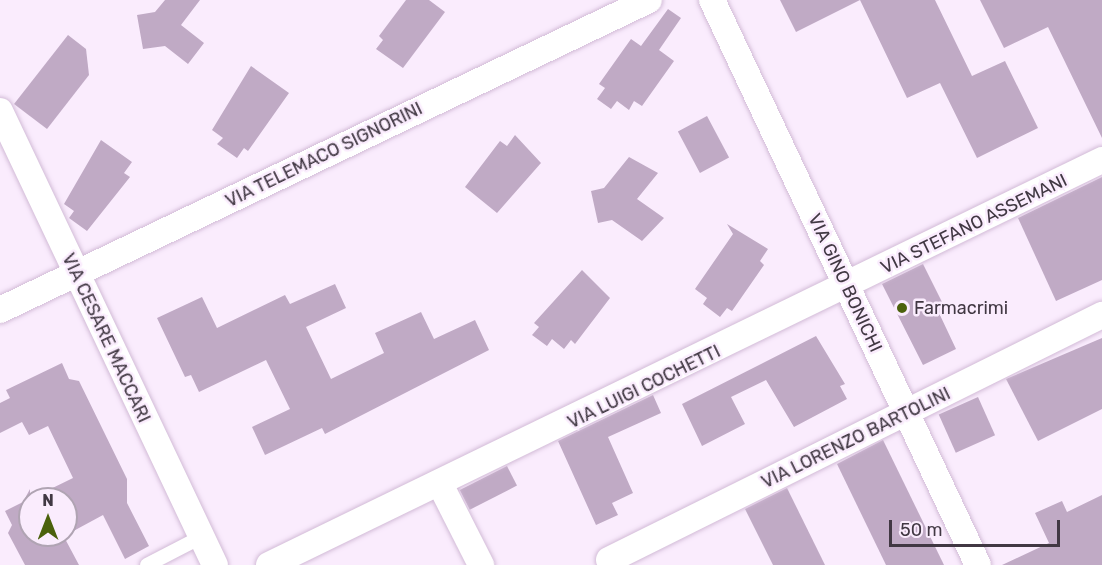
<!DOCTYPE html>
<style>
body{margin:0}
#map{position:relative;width:1102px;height:565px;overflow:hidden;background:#faecfd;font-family:Rubik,sans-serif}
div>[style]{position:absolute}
.building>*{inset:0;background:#c0aac5;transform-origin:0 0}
.roads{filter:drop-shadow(0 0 2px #d2bbd7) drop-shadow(0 0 2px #d2bbd7)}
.service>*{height:14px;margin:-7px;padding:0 7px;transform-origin:7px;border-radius:7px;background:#fff}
.minor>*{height:26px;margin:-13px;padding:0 13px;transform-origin:13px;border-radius:13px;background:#fff}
.dots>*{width:16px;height:16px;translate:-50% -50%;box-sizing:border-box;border:3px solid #faecfd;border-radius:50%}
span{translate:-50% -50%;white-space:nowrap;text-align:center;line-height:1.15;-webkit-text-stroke:5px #faecfd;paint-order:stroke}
.street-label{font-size:18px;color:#413843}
.poi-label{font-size:18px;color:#413843}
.left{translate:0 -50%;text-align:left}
.north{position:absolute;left:18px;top:487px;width:60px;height:60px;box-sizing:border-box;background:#faecfd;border:2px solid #b0a4b3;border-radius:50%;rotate:0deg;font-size:16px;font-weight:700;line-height:24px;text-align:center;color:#413843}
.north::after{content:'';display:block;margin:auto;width:21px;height:27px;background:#4b610c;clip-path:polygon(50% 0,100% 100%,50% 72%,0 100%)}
.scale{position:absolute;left:889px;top:520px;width:171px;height:27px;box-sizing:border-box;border:3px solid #413843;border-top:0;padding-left:8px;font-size:18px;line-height:21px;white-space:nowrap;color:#413843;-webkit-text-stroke:4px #faecfd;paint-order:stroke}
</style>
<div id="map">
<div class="building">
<i style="clip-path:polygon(165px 0,200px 0,181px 25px,204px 43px,188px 64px,165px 46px,143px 49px,137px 15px,155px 12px)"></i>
<i style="clip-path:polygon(406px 0,429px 0,445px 12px,403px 68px,376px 49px,383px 40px,379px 36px)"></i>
<i style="clip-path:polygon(780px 0,935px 0,972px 76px,1005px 61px,1038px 128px,977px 158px,940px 83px,907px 98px,860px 0,796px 32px)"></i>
<i style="clip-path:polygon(980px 0,1102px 0,1102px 138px,1048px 27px,1004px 48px)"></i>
<i style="clip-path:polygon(668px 9px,681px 18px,659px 50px,674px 61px,642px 106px,634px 101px,629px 110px,617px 101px,611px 109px,597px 99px,605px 88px,599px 84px,631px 39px,641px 46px)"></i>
<i style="clip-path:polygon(68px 35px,86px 49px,89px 75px,47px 129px,14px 104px)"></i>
<i style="clip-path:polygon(251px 66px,289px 93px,248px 151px,244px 148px,237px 158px,217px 144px,223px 138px,212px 130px)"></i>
<i style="left:707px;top:116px;width:47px;height:33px;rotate:62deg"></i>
<i style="clip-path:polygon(515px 135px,541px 163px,497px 213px,465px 187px,500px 141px,507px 146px)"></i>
<i style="clip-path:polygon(101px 140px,132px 162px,124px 173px,130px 177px,87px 231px,69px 218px,74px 211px,64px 204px)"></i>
<i style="clip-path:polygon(629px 157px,658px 173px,637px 199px,664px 218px,642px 241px,612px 220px,598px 223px,591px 191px,604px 188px)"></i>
<i style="clip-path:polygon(1102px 177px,1102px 280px,1056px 301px,1018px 218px)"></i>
<i style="clip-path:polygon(727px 224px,768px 249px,760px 261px,764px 265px,732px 311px,727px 308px,720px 317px,703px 304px,707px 298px,695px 289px,733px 234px)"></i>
<i style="clip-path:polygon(923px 264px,946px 310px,939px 313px,956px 349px,923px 365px,882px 284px)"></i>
<i style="clip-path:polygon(582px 270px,610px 298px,575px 344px,571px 340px,564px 349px,552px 339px,547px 346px,532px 335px,539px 327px,534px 323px)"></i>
<i style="clip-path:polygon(335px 284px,346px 308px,306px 327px,331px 379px,384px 353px,375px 333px,421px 312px,434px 339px,475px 320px,489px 350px,325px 434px,322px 428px,265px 455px,252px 427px,290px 409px,266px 360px,199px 392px,191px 375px,185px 377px,157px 318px,202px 297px,217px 328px,285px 295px,290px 304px)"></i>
<i style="clip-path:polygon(816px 336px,845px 384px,840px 386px,847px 399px,794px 427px,766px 380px,731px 397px,745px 424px,702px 446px,682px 404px)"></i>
<i style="clip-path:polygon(1102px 338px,1102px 409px,1038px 441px,1006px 379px)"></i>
<i style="clip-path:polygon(62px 363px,69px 379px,79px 381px,127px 479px,127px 503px,149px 546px,125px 559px,103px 515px,66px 535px,66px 499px,30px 499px,73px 478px,48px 426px,29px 435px,22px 422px,0 433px,0 403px,10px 398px,6px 390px)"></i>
<i style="clip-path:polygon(653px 395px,661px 413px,608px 437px,633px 493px,612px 503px,618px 515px,596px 525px,558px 441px)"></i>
<i style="left:978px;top:397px;width:42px;height:43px;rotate:66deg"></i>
<i style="clip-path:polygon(883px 440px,944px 565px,886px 565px,837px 464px)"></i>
<i style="left:507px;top:466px;width:22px;height:53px;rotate:63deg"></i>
<i style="clip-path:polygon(787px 488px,825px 565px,773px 565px,745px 509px)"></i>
<i style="clip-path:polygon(30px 489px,30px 535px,63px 535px,79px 565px,25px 565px,8px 533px,12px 525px,5px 511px,23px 502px)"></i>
<i style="clip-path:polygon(1102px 495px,1102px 565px,1002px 565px,1049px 543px,1035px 513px,1062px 501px,1067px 512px)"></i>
</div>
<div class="roads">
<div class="service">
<i style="left:147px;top:565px;width:61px;rotate:-27.4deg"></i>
</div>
<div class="minor">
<i style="left:712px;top:0;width:624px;rotate:64.79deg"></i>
<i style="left:0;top:111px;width:502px;rotate:64.66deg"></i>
<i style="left:0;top:310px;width:719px;rotate:-25.53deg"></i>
<i style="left:441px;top:486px;width:89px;rotate:63.1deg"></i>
<i style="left:609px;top:560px;width:551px;rotate:-26.43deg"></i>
<i style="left:269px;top:565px;width:926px;rotate:-25.93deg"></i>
</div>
</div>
<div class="dots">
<i style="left:902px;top:308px;background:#4b610c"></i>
</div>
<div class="street-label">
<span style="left:324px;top:155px;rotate:-26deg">VIA TELEMACO SIGNORINI</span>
<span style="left:974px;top:224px;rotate:-26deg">VIA STEFANO ASSEMANI</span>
<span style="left:845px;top:283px;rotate:65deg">VIA GINO BONICHI</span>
<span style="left:106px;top:338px;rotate:65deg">VIA CESARE MACCARI</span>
<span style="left:644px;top:387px;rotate:-26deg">VIA LUIGI COCHETTI</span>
<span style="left:856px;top:438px;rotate:-26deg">VIA LORENZO BARTOLINI</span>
</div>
<div class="poi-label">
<span class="left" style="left:914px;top:308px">Farmacrimi</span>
</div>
<div class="north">N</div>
<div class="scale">50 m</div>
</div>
